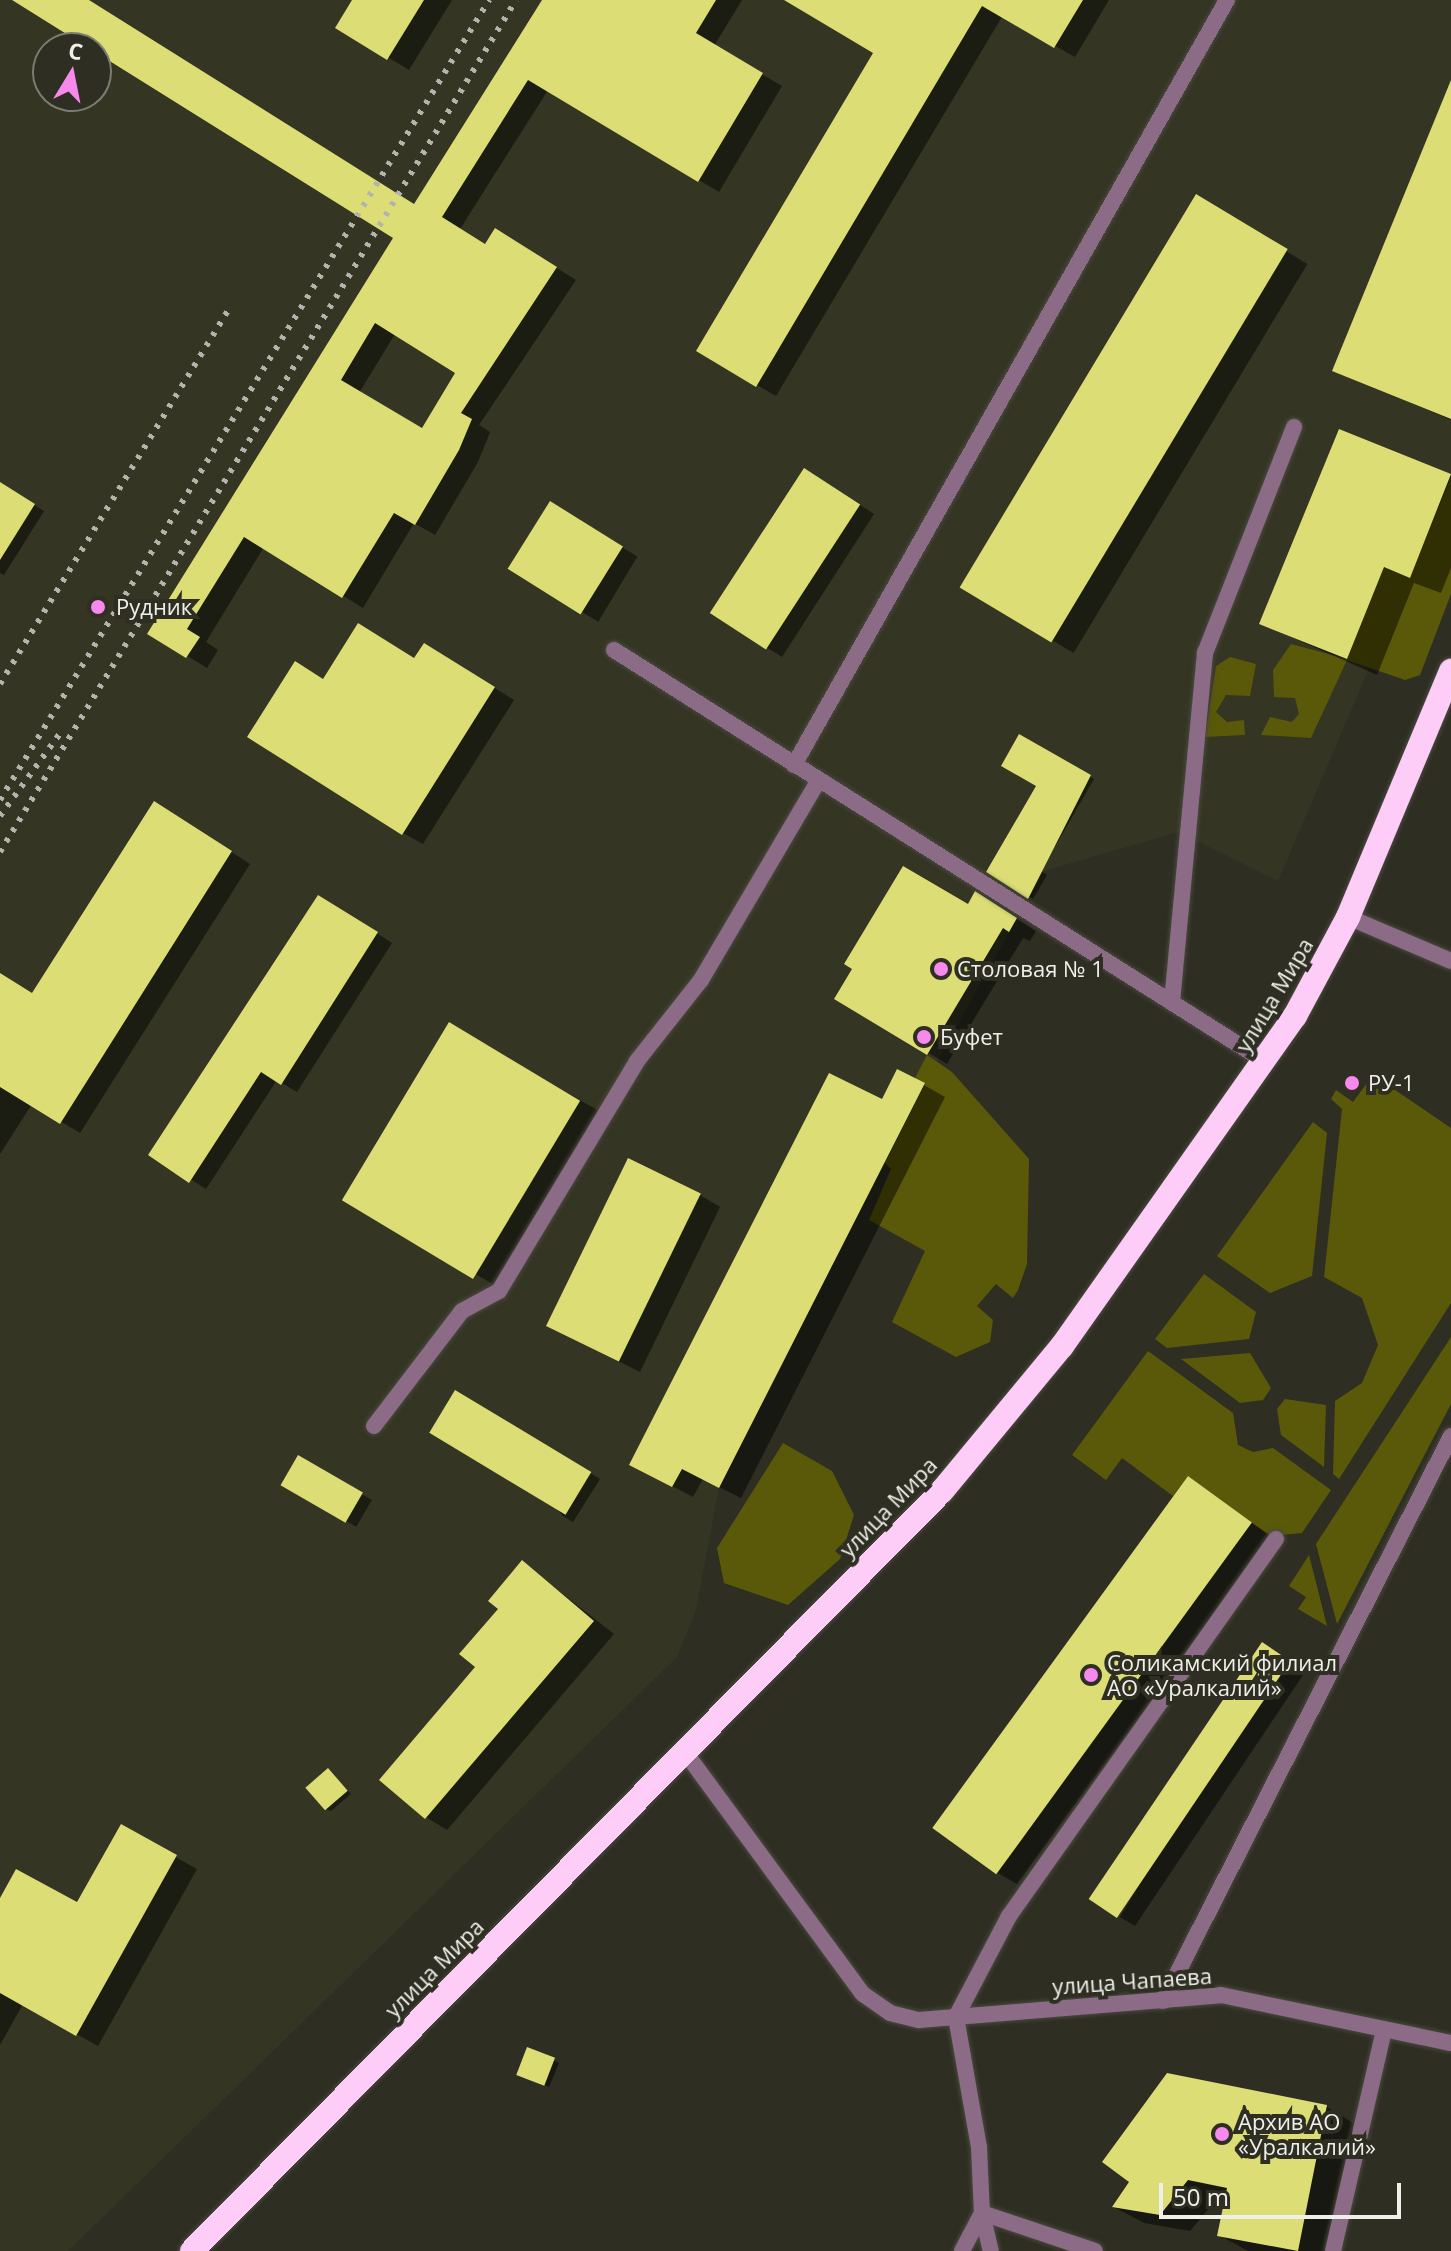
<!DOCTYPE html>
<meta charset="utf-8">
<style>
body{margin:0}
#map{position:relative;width:1451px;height:2251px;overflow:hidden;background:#2e2e23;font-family:"Open Sans",sans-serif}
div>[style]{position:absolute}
.built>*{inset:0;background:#343523}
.green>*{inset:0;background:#5a5909}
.shadow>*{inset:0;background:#0007;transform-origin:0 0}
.building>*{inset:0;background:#dcdd74;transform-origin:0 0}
.roads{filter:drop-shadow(0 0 2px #49493f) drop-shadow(0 0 2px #49493f)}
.lane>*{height:16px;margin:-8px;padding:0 8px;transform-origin:8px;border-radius:8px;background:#8c6b87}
.street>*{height:16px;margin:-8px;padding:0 8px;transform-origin:8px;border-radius:8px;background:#8c6b87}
.highway>*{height:24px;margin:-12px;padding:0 12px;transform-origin:12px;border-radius:12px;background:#fecdf7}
.rail>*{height:6px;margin-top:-3px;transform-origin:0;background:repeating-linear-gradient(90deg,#b3b4ac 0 4px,transparent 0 12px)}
.dots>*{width:22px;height:22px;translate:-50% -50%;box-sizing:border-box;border:4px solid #2e2e23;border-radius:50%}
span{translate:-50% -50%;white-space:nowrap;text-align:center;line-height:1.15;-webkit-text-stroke:8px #2e2e23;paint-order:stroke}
.poi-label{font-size:22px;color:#eff0e9}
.left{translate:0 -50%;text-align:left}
.street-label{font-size:22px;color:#eff0e9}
.north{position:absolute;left:32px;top:32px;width:80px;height:80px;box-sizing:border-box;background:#2e2e23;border:2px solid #7b7c72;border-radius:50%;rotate:10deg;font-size:22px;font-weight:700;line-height:32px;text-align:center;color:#eff0e9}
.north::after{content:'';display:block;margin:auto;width:28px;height:36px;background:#f788ec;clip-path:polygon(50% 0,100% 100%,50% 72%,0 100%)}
.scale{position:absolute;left:1159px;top:2183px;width:242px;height:36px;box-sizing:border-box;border:4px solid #eff0e9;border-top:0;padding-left:10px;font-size:24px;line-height:28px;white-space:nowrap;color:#eff0e9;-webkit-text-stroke:6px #2e2e23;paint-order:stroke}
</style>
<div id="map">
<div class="built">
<i style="clip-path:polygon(evenodd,0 0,1451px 0,1451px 477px,1278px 881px,1179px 832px,1044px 871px,925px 1083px,719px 1488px,696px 1610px,677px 1657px,68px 2251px,0 2251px,0 0,48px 48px,96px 48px,96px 96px,48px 96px,48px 48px)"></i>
</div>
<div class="green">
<i style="clip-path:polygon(1451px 477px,1451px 594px,1420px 675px,1405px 680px,1347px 660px,1311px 738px,1261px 735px,1270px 717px,1292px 722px,1299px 714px,1295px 698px,1274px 697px,1273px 670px,1291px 644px,1347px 659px,1384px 567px,1410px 577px)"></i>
<i style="clip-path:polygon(1230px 657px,1256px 664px,1250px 696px,1226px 695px,1216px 712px,1227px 722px,1244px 720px,1245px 735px,1205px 737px,1216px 666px)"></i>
<i style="clip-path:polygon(927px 1055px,952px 1072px,1029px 1159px,1027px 1264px,1018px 1290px,1013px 1298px,996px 1284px,977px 1306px,993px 1320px,990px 1342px,956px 1357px,892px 1322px,925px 1251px,869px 1220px,891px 1169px,885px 1163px,925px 1084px,915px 1078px)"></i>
<i style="clip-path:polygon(1373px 1075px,1451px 1128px,1451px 1303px,1339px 1479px,1333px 1474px,1335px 1401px,1362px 1383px,1378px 1345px,1362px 1298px,1324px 1277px,1342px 1109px,1331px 1099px,1336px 1090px,1353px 1102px)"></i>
<i style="clip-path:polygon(1313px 1122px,1327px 1133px,1312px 1276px,1270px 1293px,1217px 1256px)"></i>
<i style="clip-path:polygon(1204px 1274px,1256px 1312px,1249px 1339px,1167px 1348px,1155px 1339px)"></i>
<i style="clip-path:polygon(1451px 1337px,1451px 1404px,1337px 1624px,1316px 1544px)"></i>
<i style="clip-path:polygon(1148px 1351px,1233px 1413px,1238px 1445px,1253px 1452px,1273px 1448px,1331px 1490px,1302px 1533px,1270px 1536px,1188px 1476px,1173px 1496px,1122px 1458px,1106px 1480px,1072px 1455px)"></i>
<i style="clip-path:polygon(1250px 1353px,1271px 1388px,1263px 1400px,1240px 1403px,1181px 1359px)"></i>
<i style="clip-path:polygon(1285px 1399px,1326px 1405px,1324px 1467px,1281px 1435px,1277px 1409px)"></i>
<i style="clip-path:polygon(783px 1443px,832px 1471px,854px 1515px,840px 1559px,788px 1605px,724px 1583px,717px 1548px)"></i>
<i style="clip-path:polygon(1309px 1555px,1327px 1626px,1298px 1609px,1306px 1597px,1289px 1586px)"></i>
</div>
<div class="shadow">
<i style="clip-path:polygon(evenodd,12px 0,87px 0,415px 206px,545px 0,742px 0,714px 46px,782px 86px,719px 192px,548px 90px,460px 229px,486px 246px,515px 242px,576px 280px,479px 425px,490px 432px,478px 462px,435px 535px,414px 523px,363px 608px,264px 547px,206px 642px,218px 650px,207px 668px,150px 633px,395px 237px,12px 0,395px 334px,458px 373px,423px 431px,359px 393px,395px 334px)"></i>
<i style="clip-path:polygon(354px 0,452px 0,409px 70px,338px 27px)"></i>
<i style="clip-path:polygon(788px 0,1012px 0,776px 396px,698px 350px,876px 52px)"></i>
<i style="clip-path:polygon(1048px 0,1109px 0,1075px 57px,1029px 31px)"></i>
<i style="clip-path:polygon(1451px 106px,1451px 420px,1334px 370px)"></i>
<i style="left:1196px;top:197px;width:130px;height:454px;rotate:31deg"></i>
<i style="clip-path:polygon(1340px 431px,1451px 476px,1451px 568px,1441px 593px,1414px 583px,1377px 675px,1262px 624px)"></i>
<i style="clip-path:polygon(820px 479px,874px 514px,782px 657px,712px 613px)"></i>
<i style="clip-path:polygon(0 484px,44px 511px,4px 575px,0 573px)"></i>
<i style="left:550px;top:504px;width:102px;height:76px;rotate:31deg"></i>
<i style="clip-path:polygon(445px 657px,514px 700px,423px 844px,403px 833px,324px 680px)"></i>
<i style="clip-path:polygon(1020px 737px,1094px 779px,1041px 871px,1047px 875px,1033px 899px,989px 872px,1038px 785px)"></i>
<i style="clip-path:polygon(174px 815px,250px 864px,80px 1133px,32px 1104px,0 1154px,0 975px,33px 995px)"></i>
<i style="clip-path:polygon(995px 905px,1036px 931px,1030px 941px,1023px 938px,947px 1064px,836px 998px,855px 968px,969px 906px)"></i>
<i style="clip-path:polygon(334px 906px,392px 943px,297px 1092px,277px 1080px,206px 1189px,151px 1154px)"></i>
<i style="left:450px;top:1025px;width:175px;height:203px;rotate:30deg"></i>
<i style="clip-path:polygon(924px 1085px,945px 1097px,741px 1498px,703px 1479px,693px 1497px,653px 1476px,882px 1102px)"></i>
<i style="clip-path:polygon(700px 1195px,720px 1207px,640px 1372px,570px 1337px)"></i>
<i style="clip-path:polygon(456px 1393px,600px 1479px,573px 1522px,563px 1516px)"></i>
<i style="left:299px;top:1458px;width:84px;height:31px;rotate:30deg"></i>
<i style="clip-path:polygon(1188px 1479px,1271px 1536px,1017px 1884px,996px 1872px)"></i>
<i style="clip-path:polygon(523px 1563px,614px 1634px,447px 1830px,426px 1817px)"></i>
<i style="clip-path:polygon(1278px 1654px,1305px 1672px,1135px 1926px,1120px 1917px)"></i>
<i style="clip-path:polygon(328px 1771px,351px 1794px,331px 1811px,326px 1809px)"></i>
<i style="clip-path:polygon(122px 1827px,197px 1869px,98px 2046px,23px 2004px,0 2045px,0 1902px,78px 1905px)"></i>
<i style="clip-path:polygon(528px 2049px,559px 2063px,549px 2087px,522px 2076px)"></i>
<i style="clip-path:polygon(1327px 2107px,1356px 2125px,1331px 2251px,1248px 2251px,1219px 2235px,1227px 2197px,1219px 2196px,1190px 2231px,1144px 2223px,1114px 2207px,1132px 2182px)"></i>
</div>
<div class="building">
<i style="clip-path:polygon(evenodd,12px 0,89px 0,414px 204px,542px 0,716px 0,696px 33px,763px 73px,698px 182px,528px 80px,442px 217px,485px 244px,495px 228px,557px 267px,461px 413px,472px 419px,459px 450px,415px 525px,394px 513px,342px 598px,244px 537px,187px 629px,200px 637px,186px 658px,147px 634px,393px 238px,12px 0,375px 323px,455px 373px,422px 428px,341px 380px,375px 323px)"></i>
<i style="clip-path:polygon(352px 0,424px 0,387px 60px,335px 28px)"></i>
<i style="clip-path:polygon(784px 0,1083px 0,1054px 48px,982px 6px,756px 387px,696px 351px,873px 53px)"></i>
<i style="clip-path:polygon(1451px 80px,1451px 419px,1332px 371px)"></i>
<i style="left:1196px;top:194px;width:107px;height:459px;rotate:31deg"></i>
<i style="clip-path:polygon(1339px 429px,1451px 474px,1410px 578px,1384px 567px,1347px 659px,1259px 624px)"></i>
<i style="left:804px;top:468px;width:67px;height:173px;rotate:33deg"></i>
<i style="clip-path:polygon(0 482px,35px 504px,0 560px)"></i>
<i style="left:550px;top:501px;width:86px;height:80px;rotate:32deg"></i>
<i style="clip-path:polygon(358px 623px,414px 658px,424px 643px,495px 687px,402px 835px,247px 737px,295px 661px,323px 679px)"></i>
<i style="clip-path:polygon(1019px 734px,1091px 775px,1028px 899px,986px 872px,1036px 786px,1001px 766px)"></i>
<i style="clip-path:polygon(154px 801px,232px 851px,60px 1124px,0 1087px,0 973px,32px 993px)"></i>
<i style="clip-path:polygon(903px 866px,968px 904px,975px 891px,1017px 918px,1009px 932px,1003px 928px,927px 1055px,834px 999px,852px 969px,844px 964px)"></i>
<i style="clip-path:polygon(318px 895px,378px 932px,281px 1085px,261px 1072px,189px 1183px,148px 1155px)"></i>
<i style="left:449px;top:1022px;width:153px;height:208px;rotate:31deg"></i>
<i style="clip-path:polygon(897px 1069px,925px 1083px,719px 1488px,682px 1469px,672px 1487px,629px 1465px,829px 1073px,882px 1099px)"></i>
<i style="left:628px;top:1158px;width:81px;height:187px;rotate:26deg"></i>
<i style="left:455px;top:1390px;width:159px;height:50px;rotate:31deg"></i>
<i style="left:298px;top:1455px;width:75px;height:35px;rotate:30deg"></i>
<i style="left:1188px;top:1476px;width:79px;height:435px;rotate:36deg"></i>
<i style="clip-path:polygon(522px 1560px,594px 1621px,425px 1819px,379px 1780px,475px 1667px,459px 1654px,498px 1609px,488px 1601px)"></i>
<i style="left:1262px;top:1642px;width:34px;height:310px;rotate:34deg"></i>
<i style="left:328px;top:1768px;width:30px;height:30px;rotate:49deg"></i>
<i style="clip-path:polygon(121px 1824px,177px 1855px,76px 2036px,0 1993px,0 1898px,16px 1869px,77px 1902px)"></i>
<i style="left:527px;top:2047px;width:30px;height:30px;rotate:21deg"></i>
<i style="clip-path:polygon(1167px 2073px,1327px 2105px,1298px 2251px,1217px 2236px,1227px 2188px,1188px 2180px,1160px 2215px,1112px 2207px,1129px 2182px,1102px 2162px)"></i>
</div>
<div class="roads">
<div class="lane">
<i style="left:614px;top:650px;width:771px;rotate:32.29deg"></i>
<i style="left:794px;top:765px;width:879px;rotate:-60.49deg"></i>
<i style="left:1348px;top:917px;width:112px;rotate:23.1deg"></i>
<i style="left:1172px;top:1002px;width:351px;rotate:-84.6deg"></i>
<i style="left:1205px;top:653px;width:243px;rotate:-68.5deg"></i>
<i style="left:374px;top:1426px;width:145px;rotate:-52.6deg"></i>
<i style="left:462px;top:1311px;width:42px;rotate:-28.4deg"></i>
<i style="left:499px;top:1291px;width:268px;rotate:-59deg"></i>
<i style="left:637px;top:1061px;width:103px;rotate:-51.7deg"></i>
<i style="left:701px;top:980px;width:232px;rotate:-59.5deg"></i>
<i style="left:1163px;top:2001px;width:634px;rotate:-62.99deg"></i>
<i style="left:956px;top:2017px;width:114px;rotate:-62.3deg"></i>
<i style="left:1009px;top:1916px;width:462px;rotate:-54.7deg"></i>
<i style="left:982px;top:2213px;width:119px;rotate:18.6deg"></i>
<i style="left:982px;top:2213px;width:39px;rotate:77deg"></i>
<i style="left:1333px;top:2251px;width:227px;rotate:-77deg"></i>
</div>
<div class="street">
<i style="left:685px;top:1752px;width:300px;rotate:53.7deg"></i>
<i style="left:863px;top:1994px;width:33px;rotate:35deg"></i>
<i style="left:890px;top:2013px;width:30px;rotate:14deg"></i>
<i style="left:919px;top:2020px;width:303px;rotate:-4.7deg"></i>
<i style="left:1221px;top:1995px;width:235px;rotate:11.8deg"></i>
<i style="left:956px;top:2017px;width:133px;rotate:80deg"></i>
<i style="left:979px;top:2148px;width:65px;rotate:87.4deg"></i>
<i style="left:982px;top:2213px;width:43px;rotate:117.8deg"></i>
</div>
<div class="highway">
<i style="left:192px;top:2251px;width:1068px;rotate:-45.38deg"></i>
<i style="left:942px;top:1491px;width:188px;rotate:-50.4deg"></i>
<i style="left:1062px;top:1346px;width:404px;rotate:-54.8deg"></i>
<i style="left:1295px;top:1016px;width:112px;rotate:-61.8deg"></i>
<i style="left:1348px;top:917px;width:267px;rotate:-67.3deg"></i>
</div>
</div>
<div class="rail">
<i style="left:0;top:684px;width:439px;rotate:-58.6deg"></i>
<i style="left:0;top:800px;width:938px;rotate:-58.56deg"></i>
<i style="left:0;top:816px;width:104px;rotate:-54deg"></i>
<i style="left:0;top:852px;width:996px;rotate:-58.8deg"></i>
</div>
<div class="dots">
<i style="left:98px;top:607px;background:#f788ec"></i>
<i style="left:941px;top:969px;background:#f788ec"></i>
<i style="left:924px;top:1037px;background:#f788ec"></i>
<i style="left:1352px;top:1083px;background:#f788ec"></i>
<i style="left:1091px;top:1675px;background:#f788ec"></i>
<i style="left:1222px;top:2134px;background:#f788ec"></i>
</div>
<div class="poi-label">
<span class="left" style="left:116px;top:607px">Рудник</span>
<span class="left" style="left:957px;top:969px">Столовая № 1</span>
<span class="left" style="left:940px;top:1037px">Буфет</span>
<span class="left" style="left:1368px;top:1083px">РУ-1</span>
<span class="left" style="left:1107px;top:1675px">Соликамский филиал<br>АО «Уралкалий»</span>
<span class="left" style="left:1238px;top:2134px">Архив АО<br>«Уралкалий»</span>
</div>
<div class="street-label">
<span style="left:1274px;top:995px;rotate:-59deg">улица Мира</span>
<span style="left:888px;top:1507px;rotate:-46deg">улица Мира</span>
<span style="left:434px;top:1968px;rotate:-45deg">улица Мира</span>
<span style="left:1132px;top:1981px;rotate:-4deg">улица Чапаева</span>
</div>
<div class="north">С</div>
<div class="scale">50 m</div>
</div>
